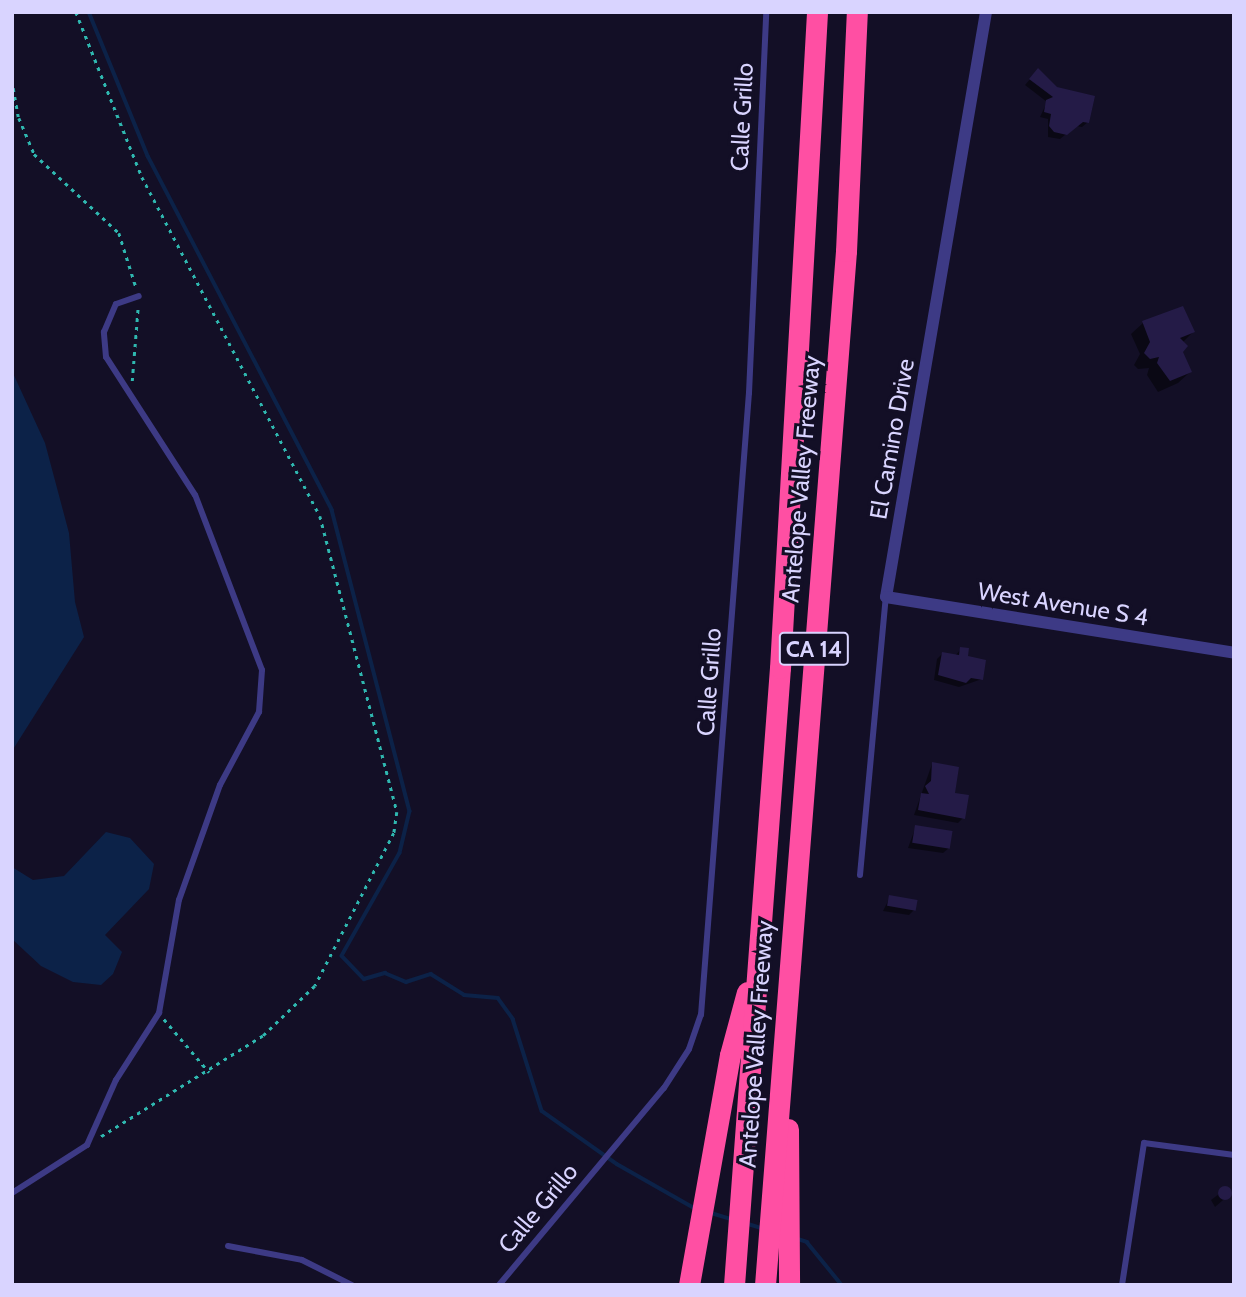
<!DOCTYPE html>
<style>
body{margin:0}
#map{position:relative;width:1246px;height:1297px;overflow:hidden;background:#130f26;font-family:Cabin,sans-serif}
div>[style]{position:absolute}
.water>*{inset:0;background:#0c2248}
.shadow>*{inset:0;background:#0007}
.stream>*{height:3.5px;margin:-1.75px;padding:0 1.75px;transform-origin:1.75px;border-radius:1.75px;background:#0c2248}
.building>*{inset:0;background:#241b47;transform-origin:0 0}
.round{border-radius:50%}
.path>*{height:2.5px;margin-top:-1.25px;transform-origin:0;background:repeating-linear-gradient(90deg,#2fb8b0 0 3.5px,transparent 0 8.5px)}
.service>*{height:6px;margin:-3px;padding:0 3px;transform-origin:3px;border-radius:3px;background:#3d3a85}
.minor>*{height:12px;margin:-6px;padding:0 6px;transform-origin:6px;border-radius:6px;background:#3d3a85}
.motorway>*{height:21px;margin:-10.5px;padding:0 10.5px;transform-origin:10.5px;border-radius:10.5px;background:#ff4fa3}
span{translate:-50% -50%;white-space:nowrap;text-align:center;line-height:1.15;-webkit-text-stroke:6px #130f26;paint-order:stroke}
.shield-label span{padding:2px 5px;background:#130f26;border:2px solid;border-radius:5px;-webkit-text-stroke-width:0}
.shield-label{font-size:23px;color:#d9d4ff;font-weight:700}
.street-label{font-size:24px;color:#d9d4ff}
.frame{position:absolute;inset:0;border:14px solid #d9d4ff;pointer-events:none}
</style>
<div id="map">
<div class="water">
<i style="clip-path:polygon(12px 371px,45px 443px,69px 533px,75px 602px,84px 637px,12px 751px)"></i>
<i style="clip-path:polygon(106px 832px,130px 838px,154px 864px,149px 889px,105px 935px,122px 952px,113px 974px,101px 985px,73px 982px,41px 966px,12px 939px,12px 867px,33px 880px,64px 876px)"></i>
</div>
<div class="shadow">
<i style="clip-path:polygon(1038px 70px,1088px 122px,1082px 127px,1076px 126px,1060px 139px,1048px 137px,1048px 119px,1040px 117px,1047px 102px,1025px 85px)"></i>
<i style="clip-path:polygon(1182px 308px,1193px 332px,1182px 343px,1181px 352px,1190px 372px,1178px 383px,1158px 392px,1147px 375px,1149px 368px,1138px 369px,1134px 365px,1140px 354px,1131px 334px,1143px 323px)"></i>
<i style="clip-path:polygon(961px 649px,982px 679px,959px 687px,934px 680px,937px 659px,942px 654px,955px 656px)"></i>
<i style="clip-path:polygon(932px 764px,963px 818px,958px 823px,914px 815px)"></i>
<i style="clip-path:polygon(916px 826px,949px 848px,943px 853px,908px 848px)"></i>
<i style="clip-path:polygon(890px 897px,914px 910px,909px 915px,883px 911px)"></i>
<i style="clip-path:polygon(1227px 1188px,1230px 1194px,1215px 1207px,1211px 1200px)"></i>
</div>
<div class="stream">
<i style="left:89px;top:12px;width:156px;rotate:67.7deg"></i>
<i style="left:148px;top:156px;width:399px;rotate:62.5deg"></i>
<i style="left:332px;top:510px;width:311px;rotate:75.5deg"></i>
<i style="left:410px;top:811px;width:43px;rotate:103.4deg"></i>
<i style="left:400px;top:853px;width:118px;rotate:119.4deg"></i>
<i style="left:342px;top:956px;width:32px;rotate:46deg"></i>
<i style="left:364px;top:979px;width:22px;rotate:-16deg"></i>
<i style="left:385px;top:973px;width:23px;rotate:23deg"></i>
<i style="left:406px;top:982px;width:26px;rotate:-18deg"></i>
<i style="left:431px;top:974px;width:39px;rotate:32deg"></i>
<i style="left:464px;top:995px;width:34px;rotate:5deg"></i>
<i style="left:498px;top:998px;width:26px;rotate:54deg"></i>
<i style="left:513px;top:1019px;width:96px;rotate:72.5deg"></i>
<i style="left:542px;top:1111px;width:92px;rotate:35.2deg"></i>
<i style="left:617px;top:1164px;width:89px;rotate:29.7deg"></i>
<i style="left:708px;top:1212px;width:24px;rotate:17deg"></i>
<i style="left:745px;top:1223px;width:17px;rotate:17deg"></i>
<i style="left:795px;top:1238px;width:13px;rotate:18deg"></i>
<i style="left:807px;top:1242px;width:55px;rotate:50.9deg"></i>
</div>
<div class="building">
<i style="clip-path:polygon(1038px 68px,1057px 87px,1095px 96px,1089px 123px,1083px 122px,1067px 135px,1054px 132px,1049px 126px,1051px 114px,1044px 112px,1046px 100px,1053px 97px,1029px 79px)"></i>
<i style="clip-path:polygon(1183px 306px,1195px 332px,1180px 338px,1188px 346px,1183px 352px,1192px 372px,1170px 381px,1157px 363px,1159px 357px,1150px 359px,1144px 353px,1150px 342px,1142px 321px)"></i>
<i style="clip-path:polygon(960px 647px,969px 648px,968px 656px,986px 660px,983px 680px,971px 678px,966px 683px,938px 675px,942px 652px,959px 655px)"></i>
<i style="clip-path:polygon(932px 762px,959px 767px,955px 793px,969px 795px,965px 819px,918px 810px,921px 793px,929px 794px,925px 786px,931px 781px)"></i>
<i style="left:915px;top:825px;width:38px;height:18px;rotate:9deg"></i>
<i style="left:889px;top:895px;width:29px;height:11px;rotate:10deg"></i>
<i class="round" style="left:1218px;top:1186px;width:14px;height:14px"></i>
</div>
<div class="path">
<i style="left:76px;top:12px;width:178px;rotate:68.2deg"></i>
<i style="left:142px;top:177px;width:383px;rotate:62.3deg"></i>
<i style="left:320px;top:516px;width:306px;rotate:75.4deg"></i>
<i style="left:397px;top:812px;width:21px;rotate:98deg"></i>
<i style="left:394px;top:833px;width:172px;rotate:117.3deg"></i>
<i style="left:315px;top:986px;width:72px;rotate:136.1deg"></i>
<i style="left:263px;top:1036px;width:191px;rotate:148.1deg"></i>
<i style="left:12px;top:80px;width:39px;rotate:80deg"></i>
<i style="left:19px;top:118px;width:39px;rotate:67deg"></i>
<i style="left:34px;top:154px;width:116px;rotate:42.9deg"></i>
<i style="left:119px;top:233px;width:57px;rotate:72.5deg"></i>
<i style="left:132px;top:381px;width:74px;rotate:-85.4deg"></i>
<i style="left:164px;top:1019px;width:70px;rotate:49.7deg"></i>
</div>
<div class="service">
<i style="left:860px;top:875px;width:279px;rotate:-84.7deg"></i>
<i style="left:12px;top:1193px;width:89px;rotate:-32.6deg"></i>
<i style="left:87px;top:1145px;width:71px;rotate:-66deg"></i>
<i style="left:116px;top:1080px;width:80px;rotate:-57.3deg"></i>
<i style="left:159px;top:1013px;width:115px;rotate:-80deg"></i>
<i style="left:179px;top:900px;width:122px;rotate:-70.4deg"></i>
<i style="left:220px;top:785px;width:83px;rotate:-61.9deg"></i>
<i style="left:259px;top:712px;width:42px;rotate:-85.9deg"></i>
<i style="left:262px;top:670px;width:187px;rotate:-110.9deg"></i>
<i style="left:195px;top:495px;width:164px;rotate:-122.8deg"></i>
<i style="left:106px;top:357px;width:25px;rotate:-95deg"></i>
<i style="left:104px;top:332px;width:30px;rotate:-67deg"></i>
<i style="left:116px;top:304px;width:24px;rotate:-19deg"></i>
<i style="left:228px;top:1246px;width:75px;rotate:10.7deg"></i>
<i style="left:302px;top:1260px;width:56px;rotate:26.6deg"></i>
<i style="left:499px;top:1285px;width:257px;rotate:-50.1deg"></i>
<i style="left:664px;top:1088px;width:46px;rotate:-57.3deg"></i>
<i style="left:689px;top:1049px;width:36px;rotate:-71deg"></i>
<i style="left:701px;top:1015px;width:624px;rotate:-85.59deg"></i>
<i style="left:749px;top:393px;width:381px;rotate:-87.4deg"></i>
<i style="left:1122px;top:1285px;width:144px;rotate:-81.2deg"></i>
<i style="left:1144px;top:1143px;width:91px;rotate:7.6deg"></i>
</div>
<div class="minor">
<i style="left:986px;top:12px;width:593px;rotate:99.7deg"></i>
<i style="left:886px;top:597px;width:352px;rotate:9.1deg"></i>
</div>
<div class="motorway">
<i style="left:788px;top:1129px;width:156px;rotate:89.6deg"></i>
<i style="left:689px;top:1285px;width:234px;rotate:-79.9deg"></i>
<i style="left:730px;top:1055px;width:65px;rotate:-74.9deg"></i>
<i style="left:734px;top:1285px;width:619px;rotate:-85.74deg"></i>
<i style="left:780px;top:668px;width:657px;rotate:-86.77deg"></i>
<i style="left:765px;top:1285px;width:1037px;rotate:-85.52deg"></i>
<i style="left:846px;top:251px;width:239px;rotate:-87.4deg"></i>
</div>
<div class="shield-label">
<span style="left:814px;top:649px">CA 14</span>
</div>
<div class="street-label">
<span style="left:742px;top:117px;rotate:-87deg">Calle Grillo</span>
<span style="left:892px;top:439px;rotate:-80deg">El Camino Drive</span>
<span style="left:801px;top:479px;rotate:-85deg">Antelope Valley Freeway</span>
<span style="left:1063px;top:604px;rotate:9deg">West Avenue S 4</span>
<span style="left:709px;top:682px;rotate:-86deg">Calle Grillo</span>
<span style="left:756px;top:1044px;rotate:-86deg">Antelope Valley Freeway</span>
<span style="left:538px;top:1208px;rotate:-50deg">Calle Grillo</span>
</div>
<div class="frame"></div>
</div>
